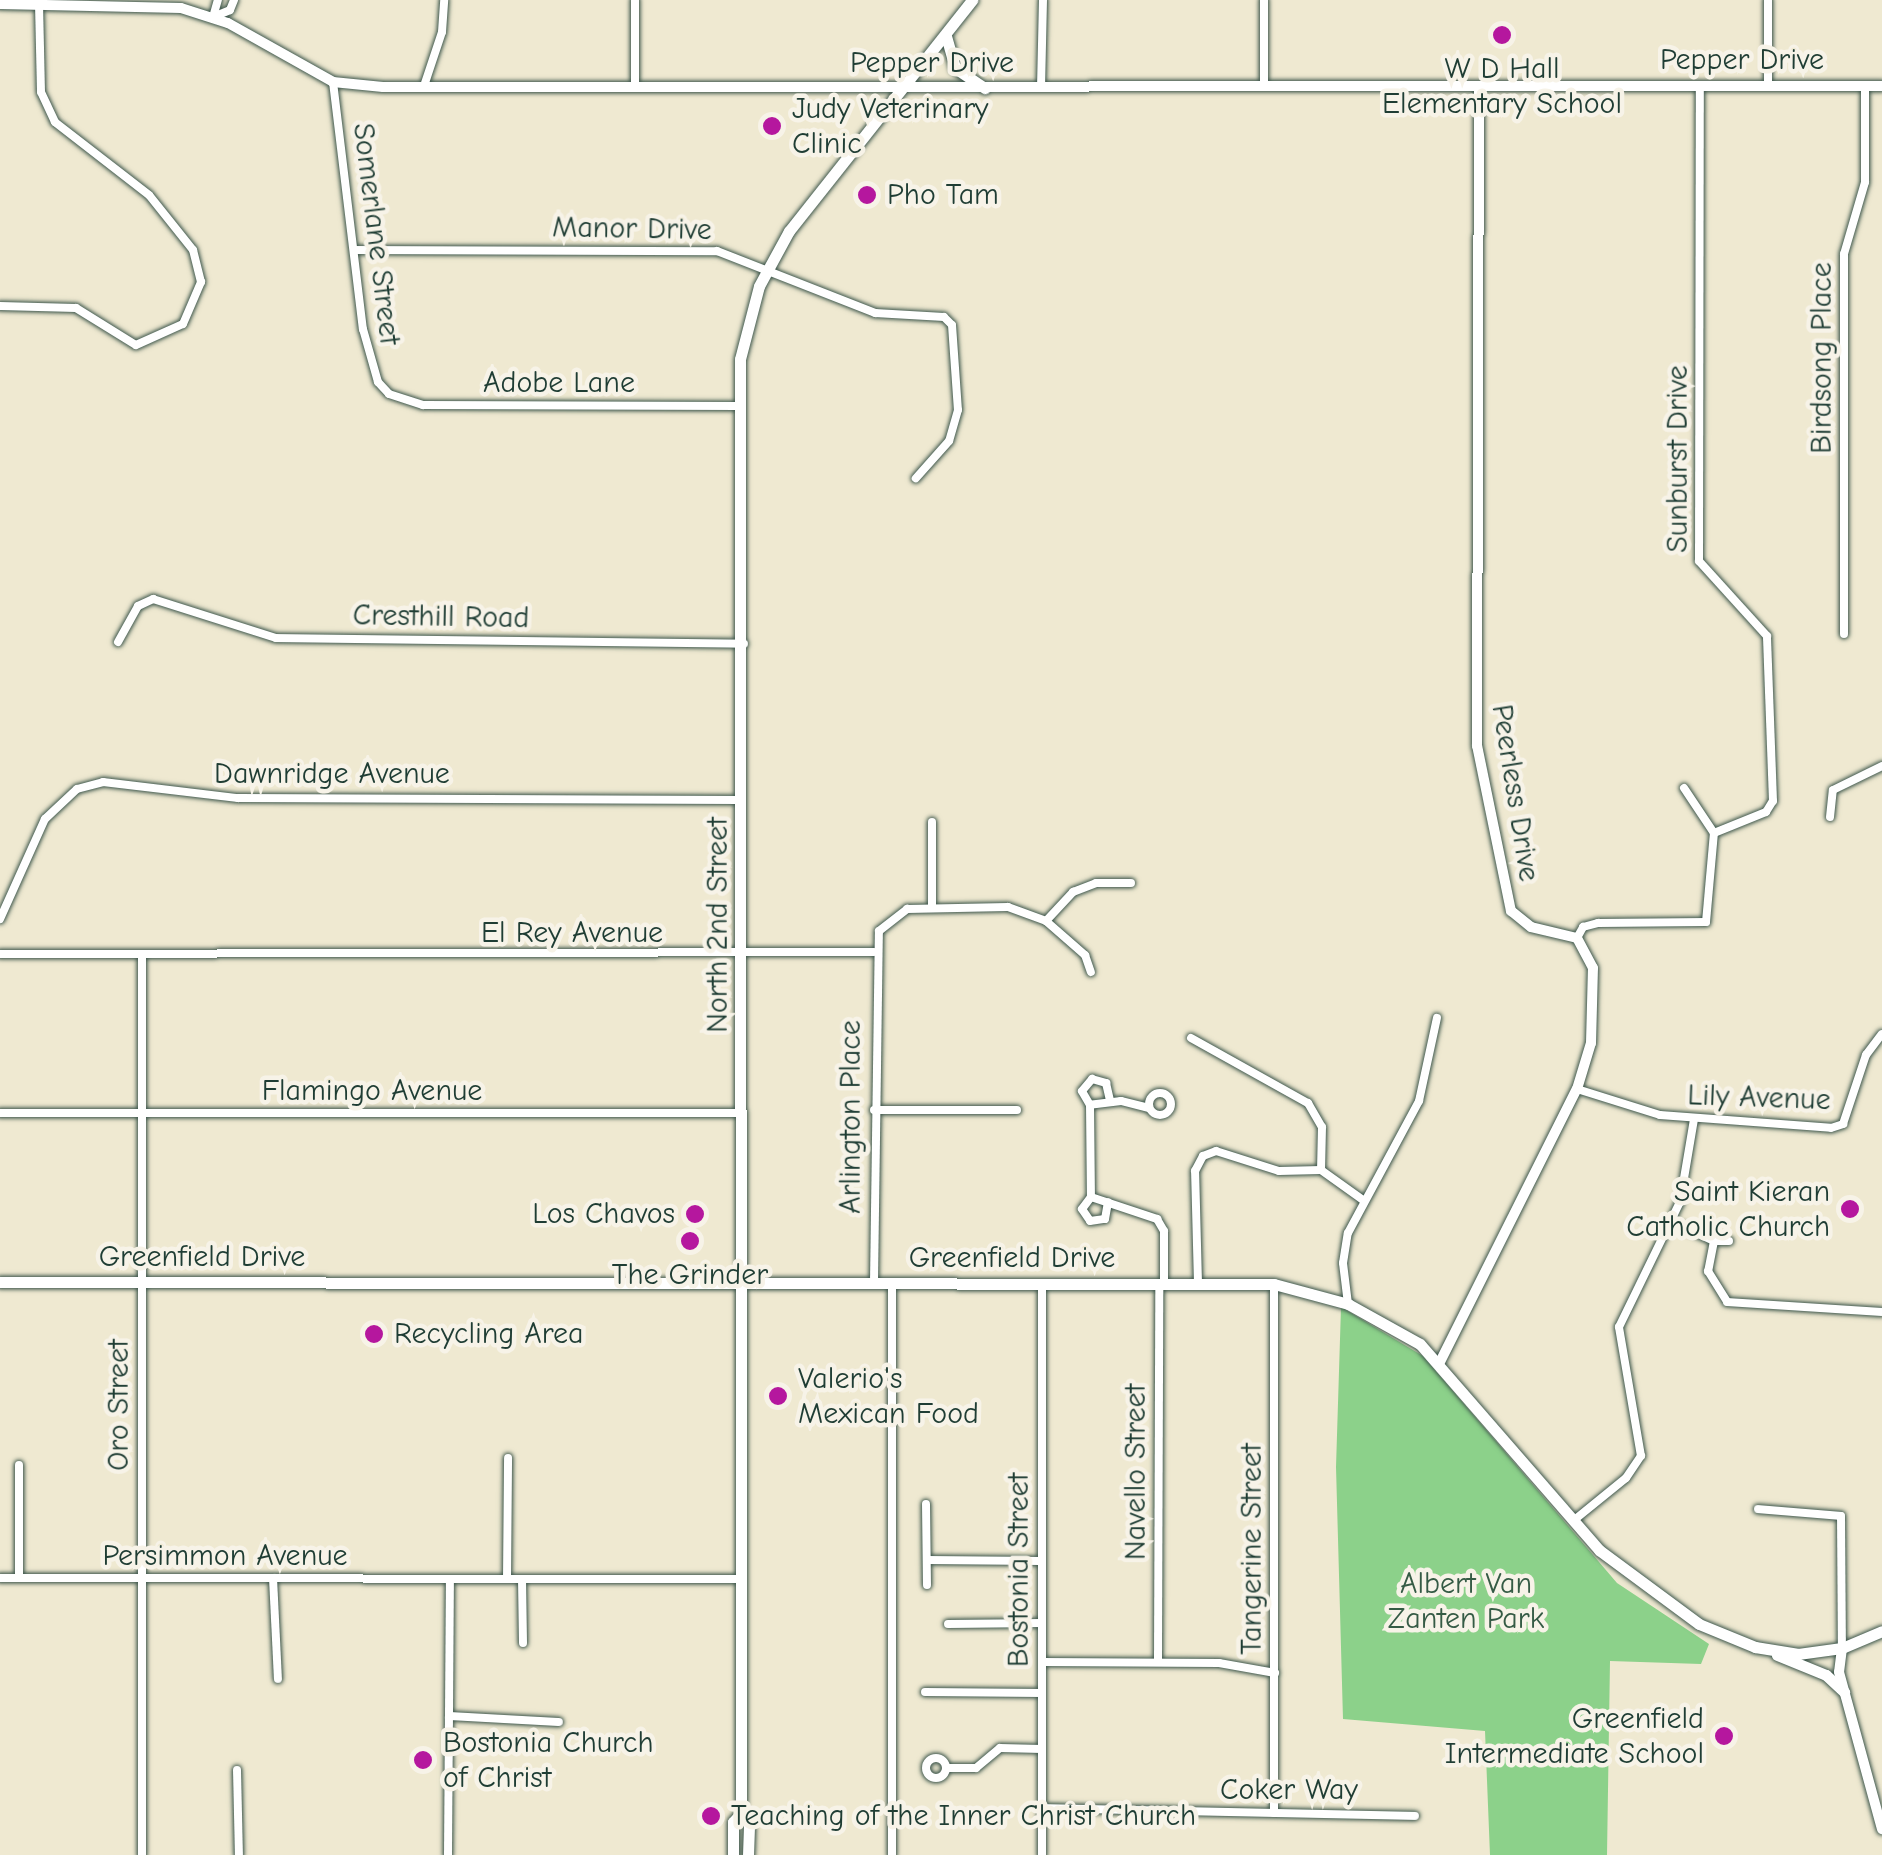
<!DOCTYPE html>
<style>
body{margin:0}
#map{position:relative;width:1882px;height:1855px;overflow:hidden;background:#efe9d1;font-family:"Comic Neue",sans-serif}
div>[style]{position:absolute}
.green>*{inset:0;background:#8cd18a}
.roads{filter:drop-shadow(0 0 2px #3e574c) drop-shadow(0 0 2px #3e574c)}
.minor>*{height:8px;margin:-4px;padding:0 4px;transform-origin:4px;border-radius:4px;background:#fff}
.minor>.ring{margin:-4px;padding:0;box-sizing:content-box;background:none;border:8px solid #fff;border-radius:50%}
.tertiary>*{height:10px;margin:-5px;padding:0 5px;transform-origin:5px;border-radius:5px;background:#fff}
.secondary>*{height:11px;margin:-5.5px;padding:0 5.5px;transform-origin:5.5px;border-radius:5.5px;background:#fff}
.dots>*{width:28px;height:28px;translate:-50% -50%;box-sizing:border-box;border:5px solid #f7f3e8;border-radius:50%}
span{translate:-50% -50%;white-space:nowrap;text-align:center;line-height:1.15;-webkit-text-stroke:9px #f7f3e8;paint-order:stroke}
.street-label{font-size:30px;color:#1f3d34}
.poi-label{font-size:30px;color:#1f3d34}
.left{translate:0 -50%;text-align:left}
.right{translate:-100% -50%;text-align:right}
.park-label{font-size:30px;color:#355b45}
</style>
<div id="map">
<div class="green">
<i style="clip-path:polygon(1341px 1307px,1423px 1356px,1617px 1583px,1709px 1644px,1701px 1664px,1610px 1661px,1607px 1855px,1490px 1855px,1485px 1731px,1343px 1719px,1336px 1467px)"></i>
</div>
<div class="roads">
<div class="minor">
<i style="left:213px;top:17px;width:18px;rotate:-22deg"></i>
<i style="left:230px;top:10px;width:11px;rotate:-68deg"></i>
<i style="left:213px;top:17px;width:18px;rotate:-74deg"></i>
<i style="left:333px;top:82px;width:249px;rotate:83.1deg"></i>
<i style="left:363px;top:329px;width:55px;rotate:74.2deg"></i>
<i style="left:378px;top:382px;width:16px;rotate:47deg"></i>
<i style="left:389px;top:394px;width:36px;rotate:18deg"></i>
<i style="left:423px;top:405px;width:316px;rotate:0.2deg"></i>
<i style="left:635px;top:85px;width:85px;rotate:-90deg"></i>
<i style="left:424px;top:86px;width:57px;rotate:-71.6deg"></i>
<i style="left:442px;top:32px;width:32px;rotate:-86deg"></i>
<i style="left:1264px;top:86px;width:86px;rotate:-90deg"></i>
<i style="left:1768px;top:86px;width:86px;rotate:-90deg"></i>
<i style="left:1041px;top:88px;width:88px;rotate:-88.7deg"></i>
<i style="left:356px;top:250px;width:361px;rotate:0.2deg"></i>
<i style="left:717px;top:251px;width:170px;rotate:21.4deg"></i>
<i style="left:875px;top:313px;width:69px;rotate:3.3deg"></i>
<i style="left:944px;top:317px;width:11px;rotate:45deg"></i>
<i style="left:952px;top:325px;width:85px;rotate:86deg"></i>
<i style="left:958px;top:410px;width:32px;rotate:106deg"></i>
<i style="left:949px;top:441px;width:50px;rotate:131.7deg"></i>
<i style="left:0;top:306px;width:76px;rotate:1.5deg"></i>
<i style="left:76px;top:308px;width:70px;rotate:31.7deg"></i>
<i style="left:136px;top:345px;width:51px;rotate:-24.1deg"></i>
<i style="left:183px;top:324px;width:46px;rotate:-66.8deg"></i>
<i style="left:201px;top:282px;width:33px;rotate:-104deg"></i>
<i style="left:193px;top:250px;width:70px;rotate:-128.7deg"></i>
<i style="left:149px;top:195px;width:119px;rotate:-142.2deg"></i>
<i style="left:55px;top:122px;width:33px;rotate:-115deg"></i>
<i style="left:41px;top:92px;width:87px;rotate:-91.3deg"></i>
<i style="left:1844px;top:634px;width:380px;rotate:-90deg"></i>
<i style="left:1844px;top:254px;width:75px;rotate:-73.7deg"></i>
<i style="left:1865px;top:182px;width:96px;rotate:-90deg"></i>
<i style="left:118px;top:642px;width:41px;rotate:-60.9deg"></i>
<i style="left:138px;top:606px;width:17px;rotate:-25deg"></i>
<i style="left:153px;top:599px;width:129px;rotate:17.6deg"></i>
<i style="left:276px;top:638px;width:468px;rotate:0.7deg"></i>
<i style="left:1684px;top:788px;width:54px;rotate:56.3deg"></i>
<i style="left:1714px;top:833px;width:56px;rotate:-22deg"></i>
<i style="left:1766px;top:812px;width:13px;rotate:-58deg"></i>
<i style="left:1773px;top:801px;width:165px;rotate:-92.1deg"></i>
<i style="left:1767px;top:636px;width:101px;rotate:-132.2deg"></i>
<i style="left:1699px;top:561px;width:476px;rotate:-89.9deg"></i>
<i style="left:1830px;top:817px;width:27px;rotate:-84deg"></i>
<i style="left:1833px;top:790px;width:55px;rotate:-26.1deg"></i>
<i style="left:932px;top:822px;width:85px;rotate:90deg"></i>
<i style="left:0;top:919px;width:110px;rotate:-65.8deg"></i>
<i style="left:45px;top:819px;width:44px;rotate:-43.2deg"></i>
<i style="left:77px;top:789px;width:27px;rotate:-15deg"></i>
<i style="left:103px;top:782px;width:136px;rotate:6.8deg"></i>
<i style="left:238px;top:798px;width:502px;rotate:0.23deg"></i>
<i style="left:1046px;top:921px;width:40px;rotate:-47deg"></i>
<i style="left:1073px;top:892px;width:25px;rotate:-21deg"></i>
<i style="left:1096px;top:883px;width:35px"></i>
<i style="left:1577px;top:938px;width:13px;rotate:-61deg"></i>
<i style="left:1583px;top:927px;width:16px;rotate:-15deg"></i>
<i style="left:1598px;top:923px;width:108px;rotate:-0.5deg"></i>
<i style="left:1706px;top:922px;width:89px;rotate:-84.9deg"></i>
<i style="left:0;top:954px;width:874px;rotate:-0.13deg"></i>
<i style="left:142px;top:956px;width:899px;rotate:90deg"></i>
<i style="left:1191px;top:1038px;width:134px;rotate:29.1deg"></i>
<i style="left:1308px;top:1103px;width:28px;rotate:60deg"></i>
<i style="left:1322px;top:1127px;width:43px;rotate:91.3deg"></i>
<i style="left:1321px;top:1170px;width:52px;rotate:35.5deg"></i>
<i style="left:1577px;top:1089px;width:87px;rotate:17.4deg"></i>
<i style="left:1660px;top:1115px;width:171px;rotate:4.3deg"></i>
<i style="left:1831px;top:1128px;width:13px;rotate:-18deg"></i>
<i style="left:1843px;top:1124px;width:73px;rotate:-71.6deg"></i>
<i style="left:1866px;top:1055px;width:26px;rotate:-53deg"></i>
<i class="ring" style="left:1149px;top:1093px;width:14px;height:14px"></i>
<i style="left:1090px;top:1105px;width:16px;rotate:-120deg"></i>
<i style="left:1082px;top:1091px;width:16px;rotate:-50deg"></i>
<i style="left:1092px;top:1079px;width:15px;rotate:16deg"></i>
<i style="left:1106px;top:1083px;width:18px;rotate:77deg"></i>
<i style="left:1149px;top:1108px;width:29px;rotate:-166deg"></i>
<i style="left:1121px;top:1101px;width:31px;rotate:173deg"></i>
<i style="left:1090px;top:1105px;width:92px;rotate:89.4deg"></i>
<i style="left:1091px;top:1197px;width:70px;rotate:18.4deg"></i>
<i style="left:1157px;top:1219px;width:14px;rotate:60deg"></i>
<i style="left:1164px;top:1231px;width:52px;rotate:90deg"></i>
<i style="left:874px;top:1110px;width:143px"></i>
<i style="left:0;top:1113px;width:740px"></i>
<i style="left:1091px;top:1197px;width:15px;rotate:127deg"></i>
<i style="left:1082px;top:1209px;width:14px;rotate:56deg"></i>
<i style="left:1090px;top:1221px;width:15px;rotate:-8deg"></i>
<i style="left:1105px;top:1219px;width:17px;rotate:-80deg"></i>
<i style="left:1670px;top:1221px;width:48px;rotate:24.4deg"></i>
<i style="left:1714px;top:1241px;width:15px"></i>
<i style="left:1714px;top:1241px;width:31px;rotate:101deg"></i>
<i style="left:1708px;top:1271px;width:36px;rotate:58deg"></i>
<i style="left:1727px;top:1302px;width:155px;rotate:3.7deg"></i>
<i style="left:874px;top:1282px;width:351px;rotate:-89.2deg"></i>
<i style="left:879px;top:931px;width:36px;rotate:-38deg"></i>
<i style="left:907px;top:909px;width:101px;rotate:-1.1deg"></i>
<i style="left:1008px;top:907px;width:40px;rotate:20.2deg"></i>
<i style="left:1046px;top:921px;width:52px;rotate:41.1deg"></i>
<i style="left:1085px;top:955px;width:18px;rotate:71deg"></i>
<i style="left:1198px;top:1283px;width:112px;rotate:-91.5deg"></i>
<i style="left:1195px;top:1171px;width:17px;rotate:-62deg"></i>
<i style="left:1203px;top:1156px;width:14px;rotate:-21deg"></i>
<i style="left:1216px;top:1151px;width:66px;rotate:17.6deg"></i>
<i style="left:1279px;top:1171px;width:42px;rotate:-1.4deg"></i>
<i style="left:1042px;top:1284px;width:571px;rotate:90deg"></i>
<i style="left:1274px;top:1284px;width:529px;rotate:90deg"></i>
<i style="left:1348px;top:1304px;width:41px;rotate:-97deg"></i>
<i style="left:1343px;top:1263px;width:30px;rotate:-81deg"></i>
<i style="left:1348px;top:1233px;width:150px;rotate:-61.7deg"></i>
<i style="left:1419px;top:1101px;width:85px;rotate:-77.8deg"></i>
<i style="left:19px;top:1465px;width:113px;rotate:90deg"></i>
<i style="left:926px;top:1504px;width:81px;rotate:89.3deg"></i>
<i style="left:1758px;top:1509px;width:83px;rotate:4.8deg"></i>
<i style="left:1841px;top:1516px;width:132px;rotate:89.6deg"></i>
<i style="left:1573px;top:1521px;width:68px;rotate:-39.1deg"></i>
<i style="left:1626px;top:1478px;width:27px;rotate:-56deg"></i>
<i style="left:1641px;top:1456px;width:131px;rotate:-99.7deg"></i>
<i style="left:1619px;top:1327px;width:139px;rotate:-64deg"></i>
<i style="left:1680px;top:1202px;width:84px;rotate:-80.4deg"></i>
<i style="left:927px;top:1560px;width:114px;rotate:0.5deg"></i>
<i style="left:0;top:1578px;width:743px;rotate:0.08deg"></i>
<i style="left:273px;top:1578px;width:101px;rotate:87.2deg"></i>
<i style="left:507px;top:1579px;width:121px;rotate:-89.5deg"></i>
<i style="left:522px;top:1579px;width:64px;rotate:89.1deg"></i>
<i style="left:948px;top:1624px;width:94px;rotate:-0.6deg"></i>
<i style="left:1042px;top:1662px;width:177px;rotate:0.3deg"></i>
<i style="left:1219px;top:1663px;width:57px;rotate:10.1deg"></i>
<i style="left:1158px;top:1662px;width:379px;rotate:-89.8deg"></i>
<i style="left:925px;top:1692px;width:117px;rotate:0.5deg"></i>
<i style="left:449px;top:1716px;width:110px;rotate:3.1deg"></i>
<i class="ring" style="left:926px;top:1758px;width:12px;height:12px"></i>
<i style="left:946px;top:1768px;width:30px"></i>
<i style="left:976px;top:1768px;width:31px;rotate:-40deg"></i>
<i style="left:1000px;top:1748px;width:42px;rotate:1.4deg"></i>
<i style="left:237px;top:1770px;width:85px;rotate:88.7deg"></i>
<i style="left:1042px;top:1808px;width:373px;rotate:1.2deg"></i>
<i style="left:448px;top:1855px;width:276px;rotate:-89.6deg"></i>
<i style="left:892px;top:1855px;width:573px;rotate:-90deg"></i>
</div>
<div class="tertiary">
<i style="left:0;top:4px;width:181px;rotate:1.3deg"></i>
<i style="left:181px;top:8px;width:49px;rotate:17.7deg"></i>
<i style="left:228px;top:23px;width:120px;rotate:29.3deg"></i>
<i style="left:333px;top:82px;width:50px;rotate:5.7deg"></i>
<i style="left:383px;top:87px;width:1499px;rotate:-0.04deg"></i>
<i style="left:1440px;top:1362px;width:305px;rotate:-63.4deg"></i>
<i style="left:1577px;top:1089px;width:48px;rotate:-73.1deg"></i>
<i style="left:1591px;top:1043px;width:75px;rotate:-88.5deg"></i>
<i style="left:1593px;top:968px;width:34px;rotate:-118deg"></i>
<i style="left:1577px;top:938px;width:47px;rotate:-166.6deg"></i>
<i style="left:1531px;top:927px;width:26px;rotate:-141deg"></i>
<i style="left:1511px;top:911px;width:168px;rotate:-101.6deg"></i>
<i style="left:1477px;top:746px;width:660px;rotate:-89.83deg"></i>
<i style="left:1842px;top:1648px;width:24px;rotate:97deg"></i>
<i style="left:1839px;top:1672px;width:163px;rotate:74.7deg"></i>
</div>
<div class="secondary">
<i style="left:946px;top:36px;width:33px;rotate:74deg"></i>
<i style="left:955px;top:68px;width:36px;rotate:34deg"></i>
<i style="left:0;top:1282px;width:1274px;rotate:0.09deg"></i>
<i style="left:1274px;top:1284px;width:77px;rotate:15.1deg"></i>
<i style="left:1348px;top:1304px;width:82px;rotate:29.1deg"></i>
<i style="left:1420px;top:1344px;width:273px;rotate:49deg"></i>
<i style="left:1599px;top:1550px;width:124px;rotate:36.5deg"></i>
<i style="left:1699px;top:1624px;width:61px;rotate:22.3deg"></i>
<i style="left:1755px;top:1647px;width:44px;rotate:9.2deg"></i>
<i style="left:1798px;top:1654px;width:44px;rotate:-7.8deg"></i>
<i style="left:1842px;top:1648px;width:43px;rotate:-23deg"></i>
<i style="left:1777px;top:1655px;width:53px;rotate:22.2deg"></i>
<i style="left:1826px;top:1675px;width:25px;rotate:43deg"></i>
<i style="left:733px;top:1855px;width:33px;rotate:-90deg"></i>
<i style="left:733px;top:1822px;width:12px;rotate:-48deg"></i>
<i style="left:748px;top:1855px;width:33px;rotate:-88deg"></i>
<i style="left:749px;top:1822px;width:12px;rotate:-132deg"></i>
<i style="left:741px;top:1813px;width:1454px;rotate:-90.04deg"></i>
<i style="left:740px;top:359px;width:75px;rotate:-75.4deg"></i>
<i style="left:759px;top:286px;width:63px;rotate:-61.4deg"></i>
<i style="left:789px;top:231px;width:295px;rotate:-51.6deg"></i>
</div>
</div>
<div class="dots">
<i style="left:1502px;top:35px;background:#b5179e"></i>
<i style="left:772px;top:126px;background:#b5179e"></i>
<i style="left:867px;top:195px;background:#b5179e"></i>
<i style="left:1850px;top:1209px;background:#b5179e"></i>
<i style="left:695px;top:1214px;background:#b5179e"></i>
<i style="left:690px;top:1241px;background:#b5179e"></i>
<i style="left:374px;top:1334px;background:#b5179e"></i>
<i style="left:778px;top:1396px;background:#b5179e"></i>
<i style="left:1724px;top:1736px;background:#b5179e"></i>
<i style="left:423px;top:1760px;background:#b5179e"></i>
<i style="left:711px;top:1816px;background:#b5179e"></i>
</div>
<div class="street-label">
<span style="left:1742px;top:60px">Pepper Drive</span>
<span style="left:932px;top:63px">Pepper Drive</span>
<span style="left:632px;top:229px;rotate:1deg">Manor Drive</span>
<span style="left:376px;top:234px;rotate:83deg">Somerlane Street</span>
<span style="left:1822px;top:358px;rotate:-90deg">Birdsong Place</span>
<span style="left:559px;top:383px">Adobe Lane</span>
<span style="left:1678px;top:459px;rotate:-90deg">Sunburst Drive</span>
<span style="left:441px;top:617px;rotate:1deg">Cresthill Road</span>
<span style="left:332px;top:774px">Dawnridge Avenue</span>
<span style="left:1515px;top:793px;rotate:81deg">Peerless Drive</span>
<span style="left:718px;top:925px;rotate:-90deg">North 2nd Street</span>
<span style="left:572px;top:933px">El Rey Avenue</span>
<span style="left:372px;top:1091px">Flamingo Avenue</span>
<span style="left:1759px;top:1098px;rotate:2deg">Lily Avenue</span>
<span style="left:851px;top:1117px;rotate:-90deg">Arlington Place</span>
<span style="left:202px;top:1257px">Greenfield Drive</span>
<span style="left:1012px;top:1258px">Greenfield Drive</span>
<span style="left:119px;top:1405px;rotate:-90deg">Oro Street</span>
<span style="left:1136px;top:1472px;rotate:-90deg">Navello Street</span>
<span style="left:1252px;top:1549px;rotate:-90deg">Tangerine Street</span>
<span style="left:225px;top:1556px">Persimmon Avenue</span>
<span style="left:1019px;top:1570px;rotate:-90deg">Bostonia Street</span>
<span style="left:1289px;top:1790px">Coker Way</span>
</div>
<div class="poi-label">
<span style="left:1502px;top:86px">W D Hall<br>Elementary School</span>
<span class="left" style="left:792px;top:126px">Judy Veterinary<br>Clinic</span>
<span class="left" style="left:887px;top:195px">Pho Tam</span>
<span class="right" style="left:1830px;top:1209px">Saint Kieran<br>Catholic Church</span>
<span class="right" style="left:675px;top:1214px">Los Chavos</span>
<span style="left:690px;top:1275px">The Grinder</span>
<span class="left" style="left:394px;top:1334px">Recycling Area</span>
<span class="left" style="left:798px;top:1396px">Valerio's<br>Mexican Food</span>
<span class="right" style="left:1704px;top:1736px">Greenfield<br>Intermediate School</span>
<span class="left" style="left:443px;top:1760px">Bostonia Church<br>of Christ</span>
<span class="left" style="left:731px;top:1816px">Teaching of the Inner Christ Church</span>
</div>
<div class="park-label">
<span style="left:1466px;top:1601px">Albert Van<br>Zanten Park</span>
</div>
</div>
